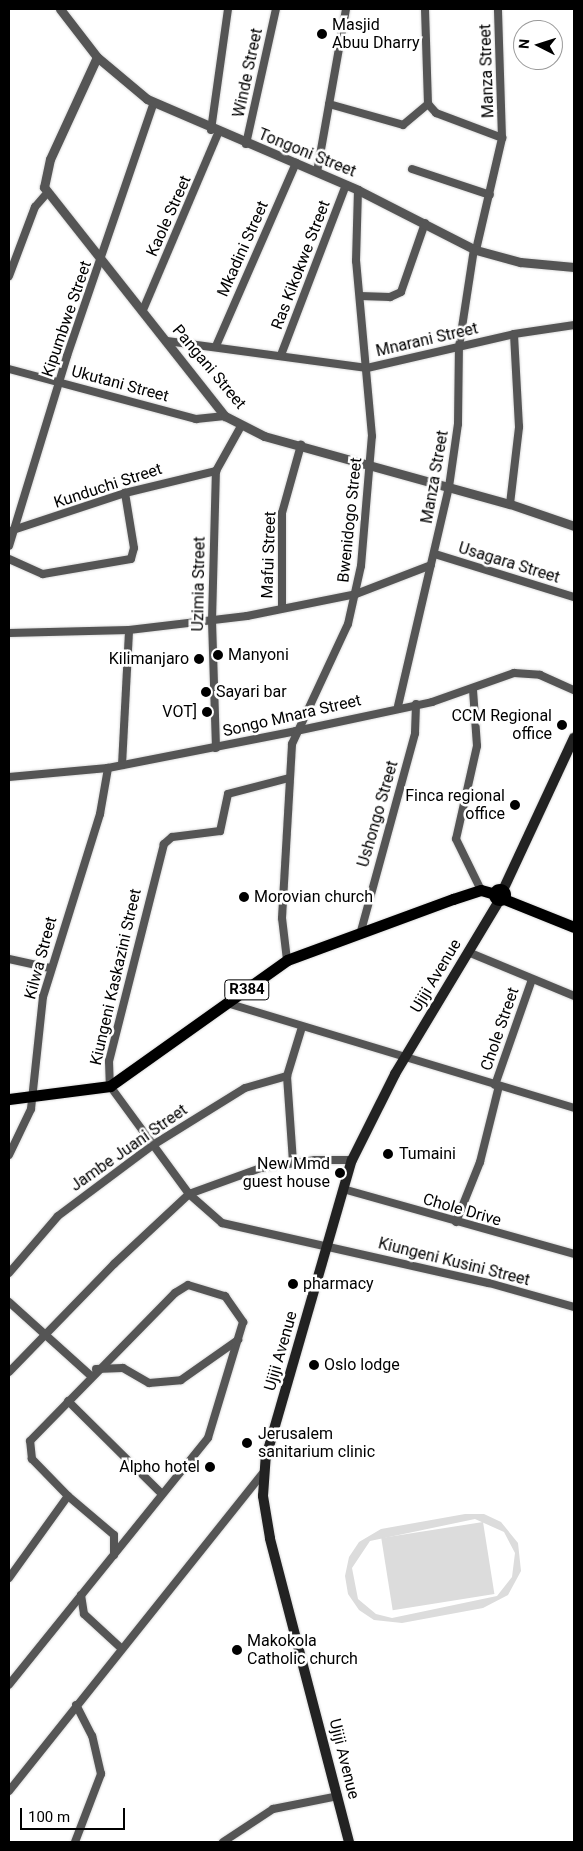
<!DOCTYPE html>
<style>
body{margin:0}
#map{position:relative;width:583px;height:1851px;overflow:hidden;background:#fff;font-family:Roboto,sans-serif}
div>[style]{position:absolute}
.green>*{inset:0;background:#dcdcdc;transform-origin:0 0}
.roads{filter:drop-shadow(0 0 1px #dbdbdb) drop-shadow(0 0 1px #dbdbdb)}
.minor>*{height:8px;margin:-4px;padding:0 4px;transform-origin:4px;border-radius:4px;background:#555}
.tertiary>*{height:9px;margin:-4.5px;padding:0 4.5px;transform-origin:4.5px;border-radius:4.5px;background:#555}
.secondary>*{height:10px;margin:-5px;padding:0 5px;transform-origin:5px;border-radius:5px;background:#222}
.primary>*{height:11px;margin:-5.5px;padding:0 5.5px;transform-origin:5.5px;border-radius:5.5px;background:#000}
.primary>.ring{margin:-5.5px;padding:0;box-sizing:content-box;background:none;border:11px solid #000;border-radius:50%}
.dots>*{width:14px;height:14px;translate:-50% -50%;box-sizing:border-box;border:2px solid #fff;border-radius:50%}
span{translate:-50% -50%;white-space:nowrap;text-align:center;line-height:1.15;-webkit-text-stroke:5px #fff;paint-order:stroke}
.shield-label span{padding:1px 4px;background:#fff;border:1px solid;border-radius:4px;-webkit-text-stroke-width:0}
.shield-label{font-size:15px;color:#000;font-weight:700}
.poi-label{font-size:16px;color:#000}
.left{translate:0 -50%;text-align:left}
.right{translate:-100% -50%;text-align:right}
.street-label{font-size:16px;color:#000}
.frame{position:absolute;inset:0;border:10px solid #000;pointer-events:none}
.north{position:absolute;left:513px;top:20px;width:50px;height:50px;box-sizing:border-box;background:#fff;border:1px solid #999;border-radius:50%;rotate:275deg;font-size:14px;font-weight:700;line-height:20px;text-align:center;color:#000}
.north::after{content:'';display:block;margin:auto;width:18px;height:22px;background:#000;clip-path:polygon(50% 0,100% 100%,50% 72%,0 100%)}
.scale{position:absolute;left:20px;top:1808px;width:105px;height:22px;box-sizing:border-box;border:2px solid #000;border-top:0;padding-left:6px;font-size:15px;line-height:18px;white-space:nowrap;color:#000;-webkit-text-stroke:4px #fff;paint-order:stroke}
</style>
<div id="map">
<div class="green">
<i style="clip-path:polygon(evenodd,465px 1514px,484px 1514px,501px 1522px,518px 1543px,521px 1571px,508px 1595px,483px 1608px,402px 1623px,374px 1620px,359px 1610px,348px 1594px,345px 1576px,349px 1557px,359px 1542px,381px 1529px,465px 1514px,475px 1519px,504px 1532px,515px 1553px,512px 1577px,497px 1596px,392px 1618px,376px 1614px,358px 1599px,352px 1568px,370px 1541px,475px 1519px)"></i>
<i style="left:483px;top:1522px;width:73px;height:103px;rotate:81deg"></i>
</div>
<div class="roads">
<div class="minor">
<i style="left:425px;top:9px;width:95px;rotate:88.2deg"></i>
<i style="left:428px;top:104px;width:12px;rotate:48deg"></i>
<i style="left:436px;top:113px;width:71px;rotate:20.7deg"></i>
<i style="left:329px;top:104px;width:77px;rotate:15.8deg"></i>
<i style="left:403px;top:125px;width:33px;rotate:-40deg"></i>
<i style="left:211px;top:130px;width:122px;rotate:-82deg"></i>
<i style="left:246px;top:144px;width:138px;rotate:-77.5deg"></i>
<i style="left:412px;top:169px;width:82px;rotate:18.4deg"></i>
<i style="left:317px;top:172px;width:166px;rotate:-79.9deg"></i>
<i style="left:476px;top:250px;width:115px;rotate:-76.9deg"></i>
<i style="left:502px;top:138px;width:129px;rotate:-91.8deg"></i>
<i style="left:9px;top:276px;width:74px;rotate:-69.4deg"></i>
<i style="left:35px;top:207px;width:18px;rotate:-49deg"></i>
<i style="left:360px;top:296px;width:30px;rotate:2deg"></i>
<i style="left:390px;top:297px;width:12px;rotate:-24deg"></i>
<i style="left:401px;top:292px;width:73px;rotate:-70.8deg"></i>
<i style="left:143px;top:310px;width:192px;rotate:-67deg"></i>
<i style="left:167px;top:341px;width:202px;rotate:7.7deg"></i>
<i style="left:367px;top:368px;width:151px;rotate:-13deg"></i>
<i style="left:514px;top:334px;width:61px;rotate:-8.5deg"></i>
<i style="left:216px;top:346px;width:200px;rotate:-66.4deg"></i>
<i style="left:281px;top:355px;width:182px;rotate:-69.1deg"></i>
<i style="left:9px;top:369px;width:194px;rotate:15deg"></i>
<i style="left:196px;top:419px;width:29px;rotate:-6deg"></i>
<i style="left:510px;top:504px;width:78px;rotate:-83.3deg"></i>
<i style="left:519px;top:427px;width:93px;rotate:-93.1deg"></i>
<i style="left:13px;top:530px;width:118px;rotate:-18.3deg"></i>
<i style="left:125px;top:493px;width:94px;rotate:-13.6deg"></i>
<i style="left:9px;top:546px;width:199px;rotate:-73deg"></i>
<i style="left:67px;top:356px;width:268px;rotate:-71.1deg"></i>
<i style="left:435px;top:554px;width:145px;rotate:17.2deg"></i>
<i style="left:9px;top:559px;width:37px;rotate:24deg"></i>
<i style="left:43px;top:574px;width:89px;rotate:-9.7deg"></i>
<i style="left:131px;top:559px;width:11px;rotate:-75deg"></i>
<i style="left:134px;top:548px;width:56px;rotate:-99.3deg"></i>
<i style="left:282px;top:607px;width:94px;rotate:-90deg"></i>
<i style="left:282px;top:513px;width:71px;rotate:-74.4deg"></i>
<i style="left:9px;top:633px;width:120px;rotate:-1.4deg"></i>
<i style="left:129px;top:630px;width:119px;rotate:-6.8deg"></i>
<i style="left:247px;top:616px;width:111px;rotate:-11.4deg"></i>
<i style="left:356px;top:594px;width:80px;rotate:-21.1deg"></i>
<i style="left:473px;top:690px;width:56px;rotate:85.9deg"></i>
<i style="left:477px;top:746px;width:95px;rotate:102.7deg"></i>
<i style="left:456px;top:839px;width:57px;rotate:63.9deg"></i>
<i style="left:398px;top:706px;width:225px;rotate:-76.9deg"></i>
<i style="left:449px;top:487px;width:64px;rotate:-81.9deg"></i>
<i style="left:458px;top:424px;width:77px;rotate:-89.3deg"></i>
<i style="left:459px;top:347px;width:99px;rotate:-81.3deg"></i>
<i style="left:216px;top:748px;width:127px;rotate:-91.8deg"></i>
<i style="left:212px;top:621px;width:150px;rotate:-88.5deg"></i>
<i style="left:216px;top:471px;width:51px;rotate:-60.9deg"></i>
<i style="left:122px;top:765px;width:135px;rotate:-87deg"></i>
<i style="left:9px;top:777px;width:99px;rotate:-5.2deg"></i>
<i style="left:108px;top:768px;width:192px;rotate:-11.1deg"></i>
<i style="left:296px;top:731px;width:139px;rotate:-12deg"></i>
<i style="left:432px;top:702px;width:87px;rotate:-19.5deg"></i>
<i style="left:514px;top:673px;width:26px;rotate:4deg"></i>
<i style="left:540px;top:675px;width:37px;rotate:24deg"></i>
<i style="left:289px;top:778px;width:63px;rotate:165.3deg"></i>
<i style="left:228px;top:794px;width:38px;rotate:102deg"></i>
<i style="left:220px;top:831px;width:48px;rotate:172.9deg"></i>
<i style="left:172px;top:837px;width:11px;rotate:139deg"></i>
<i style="left:164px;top:844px;width:224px;rotate:104.2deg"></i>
<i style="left:109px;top:1061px;width:25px;rotate:88deg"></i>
<i style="left:110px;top:1086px;width:134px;rotate:53.8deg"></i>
<i style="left:189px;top:1194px;width:44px;rotate:41.3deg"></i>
<i style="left:222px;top:1223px;width:274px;rotate:12.7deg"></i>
<i style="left:489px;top:1283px;width:88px;rotate:15.8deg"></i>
<i style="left:361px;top:931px;width:205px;rotate:-74.7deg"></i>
<i style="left:415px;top:733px;width:29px;rotate:-88deg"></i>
<i style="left:468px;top:952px;width:115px;rotate:22.5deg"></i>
<i style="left:9px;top:959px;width:42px;rotate:12.4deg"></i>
<i style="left:287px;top:960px;width:42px;rotate:-96.8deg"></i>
<i style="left:282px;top:918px;width:174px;rotate:-86.7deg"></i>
<i style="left:292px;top:744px;width:132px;rotate:-65deg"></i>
<i style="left:348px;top:624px;width:59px;rotate:-77.4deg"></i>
<i style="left:361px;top:566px;width:130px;rotate:-85.2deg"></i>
<i style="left:372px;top:436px;width:176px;rotate:-95.2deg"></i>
<i style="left:356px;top:261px;width:71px;rotate:-88.4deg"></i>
<i style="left:230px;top:1004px;width:359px;rotate:16.8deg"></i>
<i style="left:495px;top:1085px;width:109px;rotate:-70.7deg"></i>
<i style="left:9px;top:1155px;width:51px;rotate:-64.4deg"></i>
<i style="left:31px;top:1109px;width:113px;rotate:-83.9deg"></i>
<i style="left:43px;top:997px;width:192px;rotate:-72.7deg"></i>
<i style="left:100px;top:814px;width:47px;rotate:-80.1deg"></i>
<i style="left:293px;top:1162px;width:86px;rotate:-94deg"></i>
<i style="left:287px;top:1076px;width:51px;rotate:-73deg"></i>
<i style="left:343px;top:1189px;width:240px;rotate:15.7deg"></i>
<i style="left:456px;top:1222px;width:65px;rotate:-68.2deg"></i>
<i style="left:480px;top:1162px;width:78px;rotate:-76deg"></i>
<i style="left:9px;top:1273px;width:75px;rotate:-49.3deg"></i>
<i style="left:58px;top:1216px;width:119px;rotate:-36.8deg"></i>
<i style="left:153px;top:1145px;width:108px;rotate:-31.8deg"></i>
<i style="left:245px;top:1088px;width:44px;rotate:-15.9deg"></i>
<i style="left:9px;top:1302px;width:109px;rotate:42deg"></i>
<i style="left:96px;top:1369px;width:27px;rotate:-2deg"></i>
<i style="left:123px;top:1368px;width:30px;rotate:30deg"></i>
<i style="left:149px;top:1383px;width:32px;rotate:-5deg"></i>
<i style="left:181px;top:1380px;width:70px;rotate:-35.1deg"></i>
<i style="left:9px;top:1372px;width:151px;rotate:-45.8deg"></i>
<i style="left:114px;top:1264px;width:103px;rotate:-43deg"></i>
<i style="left:189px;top:1194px;width:77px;rotate:-19.9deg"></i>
<i style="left:261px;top:1168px;width:55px;rotate:-8.4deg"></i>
<i style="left:315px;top:1160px;width:37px"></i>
<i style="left:68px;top:1401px;width:132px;rotate:44.7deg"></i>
<i style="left:68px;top:1496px;width:60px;rotate:40.3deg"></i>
<i style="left:114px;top:1535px;width:20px;rotate:90deg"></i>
<i style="left:9px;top:1578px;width:101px;rotate:-54.3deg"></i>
<i style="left:68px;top:1496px;width:52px;rotate:-134.2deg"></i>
<i style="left:32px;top:1459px;width:18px;rotate:-96deg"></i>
<i style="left:30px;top:1441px;width:207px;rotate:-45.6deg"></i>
<i style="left:175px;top:1293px;width:15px;rotate:-32deg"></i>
<i style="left:188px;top:1285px;width:39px;rotate:17deg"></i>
<i style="left:225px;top:1296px;width:32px;rotate:55deg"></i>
<i style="left:243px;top:1322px;width:121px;rotate:106.8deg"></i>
<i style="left:208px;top:1438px;width:317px;rotate:128.9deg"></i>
<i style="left:81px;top:1595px;width:19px;rotate:81deg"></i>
<i style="left:84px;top:1614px;width:50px;rotate:42.6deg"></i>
<i style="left:9px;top:1791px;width:408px;rotate:-51.4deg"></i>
<i style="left:75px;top:1842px;width:73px;rotate:-69.1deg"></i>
<i style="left:101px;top:1774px;width:39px;rotate:-103deg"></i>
<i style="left:92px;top:1736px;width:35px;rotate:-117deg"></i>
<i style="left:223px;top:1842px;width:60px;rotate:-33.4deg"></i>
<i style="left:273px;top:1809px;width:66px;rotate:-11.3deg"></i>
</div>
<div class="tertiary">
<i style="left:60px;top:9px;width:61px;rotate:52.4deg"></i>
<i style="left:97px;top:57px;width:65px;rotate:40deg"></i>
<i style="left:147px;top:99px;width:230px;rotate:23.3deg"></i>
<i style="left:358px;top:190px;width:132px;rotate:27deg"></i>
<i style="left:476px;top:250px;width:46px;rotate:15.3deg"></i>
<i style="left:520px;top:262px;width:54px;rotate:5.3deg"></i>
<i style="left:97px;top:57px;width:112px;rotate:114.7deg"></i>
<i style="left:50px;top:159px;width:29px;rotate:102deg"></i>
<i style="left:44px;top:187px;width:292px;rotate:51.7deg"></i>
<i style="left:225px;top:416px;width:44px;rotate:27.1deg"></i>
<i style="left:264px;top:436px;width:255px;rotate:15.5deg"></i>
<i style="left:510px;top:504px;width:68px;rotate:19deg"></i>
</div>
<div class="secondary">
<i style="left:503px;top:890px;width:168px;rotate:-65deg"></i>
<i style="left:349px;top:1842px;width:314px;rotate:-104.6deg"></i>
<i style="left:270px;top:1538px;width:43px;rotate:-99.5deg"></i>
<i style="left:263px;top:1496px;width:39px;rotate:-86deg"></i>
<i style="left:266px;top:1457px;width:309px;rotate:-73.9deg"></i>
<i style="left:352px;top:1160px;width:96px;rotate:-63.4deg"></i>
<i style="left:395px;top:1074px;width:202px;rotate:-59deg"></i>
</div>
<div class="primary">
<i class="ring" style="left:494.5px;top:889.5px;width:0;height:0"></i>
<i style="left:504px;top:899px;width:75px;rotate:21.8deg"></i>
<i style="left:9px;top:1099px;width:102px;rotate:-7.3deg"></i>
<i style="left:110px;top:1086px;width:217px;rotate:-35.4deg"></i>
<i style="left:287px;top:960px;width:177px;rotate:-20.2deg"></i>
<i style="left:453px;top:899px;width:29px;rotate:-18deg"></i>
<i style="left:481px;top:890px;width:15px;rotate:16deg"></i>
</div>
</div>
<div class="dots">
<i style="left:322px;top:34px;background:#000"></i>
<i style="left:218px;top:655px;background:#000"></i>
<i style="left:199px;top:659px;background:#000"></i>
<i style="left:206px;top:692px;background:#000"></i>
<i style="left:207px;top:712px;background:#000"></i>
<i style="left:562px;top:725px;background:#000"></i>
<i style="left:515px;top:805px;background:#000"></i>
<i style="left:244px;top:897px;background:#000"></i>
<i style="left:388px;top:1154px;background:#000"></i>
<i style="left:340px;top:1173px;background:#000"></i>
<i style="left:293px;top:1284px;background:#000"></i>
<i style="left:314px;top:1365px;background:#000"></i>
<i style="left:247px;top:1443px;background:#000"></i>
<i style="left:210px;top:1467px;background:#000"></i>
<i style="left:237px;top:1650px;background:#000"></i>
</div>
<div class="shield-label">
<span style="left:247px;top:990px">R384</span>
</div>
<div class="poi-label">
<span class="left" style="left:332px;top:34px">Masjid<br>Abuu Dharry</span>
<span class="left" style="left:228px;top:655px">Manyoni</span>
<span class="right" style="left:189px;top:659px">Kilimanjaro</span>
<span class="left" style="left:216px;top:692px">Sayari bar</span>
<span class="right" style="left:197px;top:712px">VOT]</span>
<span class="right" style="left:552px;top:725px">CCM Regional<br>office</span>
<span class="right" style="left:505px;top:805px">Finca regional<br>office</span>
<span class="left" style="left:254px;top:897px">Morovian church</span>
<span class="left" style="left:399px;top:1154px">Tumaini</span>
<span class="right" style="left:330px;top:1173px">New Mmd<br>guest house</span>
<span class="left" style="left:303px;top:1284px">pharmacy</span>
<span class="left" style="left:324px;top:1365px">Oslo lodge</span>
<span class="left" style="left:258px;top:1443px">Jerusalem<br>sanitarium clinic</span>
<span class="right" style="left:200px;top:1467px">Alpho hotel</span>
<span class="left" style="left:247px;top:1650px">Makokola<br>Catholic church</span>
</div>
<div class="street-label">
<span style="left:487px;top:71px;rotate:-92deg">Manza Street</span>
<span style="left:248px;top:73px;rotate:-78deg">Winde Street</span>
<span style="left:307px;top:153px;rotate:22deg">Tongoni Street</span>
<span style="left:169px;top:216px;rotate:-66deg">Kaole Street</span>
<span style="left:243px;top:249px;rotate:-66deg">Mkadini Street</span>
<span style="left:301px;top:265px;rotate:-69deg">Ras Kikokwe Street</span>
<span style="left:67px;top:319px;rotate:-71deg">Kipumbwe Street</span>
<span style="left:427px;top:340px;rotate:-13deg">Mnarani Street</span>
<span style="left:209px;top:367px;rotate:50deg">Pangani Street</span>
<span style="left:120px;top:384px;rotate:15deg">Ukutani Street</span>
<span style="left:435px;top:477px;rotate:-80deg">Manza Street</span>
<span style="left:108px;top:486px;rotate:-18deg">Kunduchi Street</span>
<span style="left:350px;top:520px;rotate:-84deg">Bwenidogo Street</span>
<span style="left:269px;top:555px;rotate:-88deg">Mafui Street</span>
<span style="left:509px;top:563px;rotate:17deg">Usagara Street</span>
<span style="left:199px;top:584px;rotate:-89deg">Uzimia Street</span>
<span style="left:292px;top:716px;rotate:-13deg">Songo Mnara Street</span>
<span style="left:378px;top:814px;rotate:-74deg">Ushongo Street</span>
<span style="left:41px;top:958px;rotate:-75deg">Kilwa Street</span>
<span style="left:436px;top:976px;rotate:-59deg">Ujiji Avenue</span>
<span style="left:116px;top:977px;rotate:-77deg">Kiungeni Kaskazini Street</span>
<span style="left:500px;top:1029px;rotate:-71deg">Chole Street</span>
<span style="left:129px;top:1148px;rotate:-35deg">Jambe Juani Street</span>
<span style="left:462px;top:1210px;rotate:16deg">Chole Drive</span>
<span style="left:454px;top:1262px;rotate:14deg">Kiungeni Kusini Street</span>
<span style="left:281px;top:1351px;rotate:-74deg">Ujiji Avenue</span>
<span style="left:344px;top:1759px;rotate:76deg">Ujiji Avenue</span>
</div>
<div class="frame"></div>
<div class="north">N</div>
<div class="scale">100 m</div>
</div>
